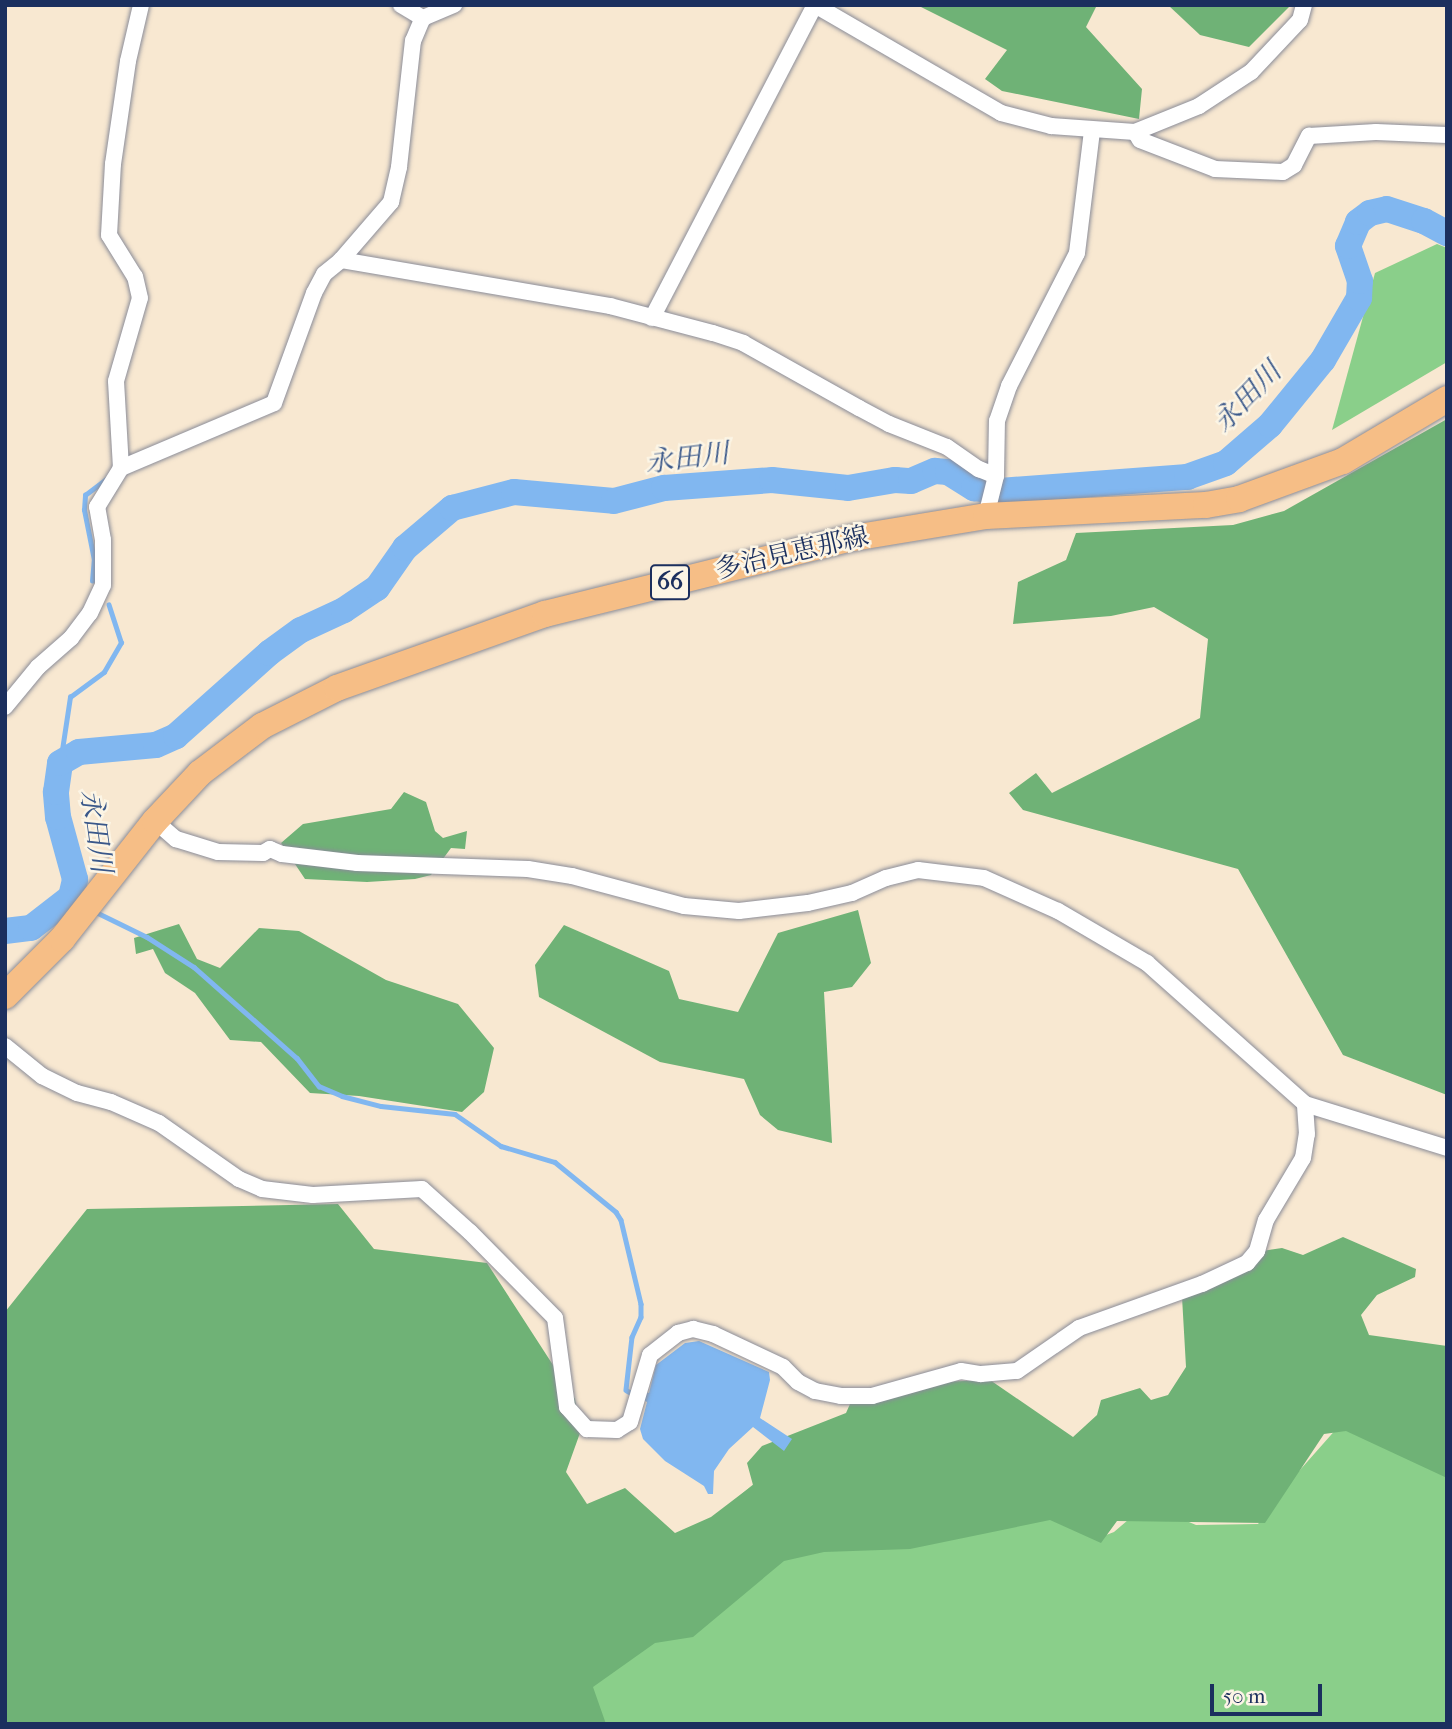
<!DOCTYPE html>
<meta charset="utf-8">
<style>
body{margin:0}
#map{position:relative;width:1452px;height:1729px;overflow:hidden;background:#f8e8d1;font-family:"IM FELL French Canon","Noto Serif JP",serif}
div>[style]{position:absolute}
.green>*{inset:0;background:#8acf8a}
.forest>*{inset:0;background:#6fb276}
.water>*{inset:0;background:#81b7f0}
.stream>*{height:4.5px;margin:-2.25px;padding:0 2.25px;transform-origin:2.25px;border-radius:2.25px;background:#81b7f0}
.river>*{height:26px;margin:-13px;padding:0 13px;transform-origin:13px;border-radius:13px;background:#81b7f0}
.roads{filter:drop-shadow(0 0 2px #8a8c98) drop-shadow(0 0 2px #8a8c98)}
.minor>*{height:16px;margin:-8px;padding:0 8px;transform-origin:8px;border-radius:8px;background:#fff}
.primary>*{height:26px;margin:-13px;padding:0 13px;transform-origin:13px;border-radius:13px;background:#f6be86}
span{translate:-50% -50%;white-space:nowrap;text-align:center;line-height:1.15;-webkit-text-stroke:5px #fcf5e5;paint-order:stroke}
.shield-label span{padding:2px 5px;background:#fcf5e5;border:2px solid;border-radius:5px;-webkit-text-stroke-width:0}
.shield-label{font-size:24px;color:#1b2f5e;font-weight:700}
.street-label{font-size:26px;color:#1b2f5e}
.water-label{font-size:28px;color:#3a588a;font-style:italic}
.frame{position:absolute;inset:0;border:7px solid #1b2f5e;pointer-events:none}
.scale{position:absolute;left:1210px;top:1684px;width:112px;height:32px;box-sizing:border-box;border:4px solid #1b2f5e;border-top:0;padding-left:9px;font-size:21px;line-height:24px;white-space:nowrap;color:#1b2f5e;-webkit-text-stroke:5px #fcf5e5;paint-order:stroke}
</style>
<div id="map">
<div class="green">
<i style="clip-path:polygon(1437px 244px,1447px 248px,1447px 362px,1332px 430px,1375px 273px)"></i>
<i style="clip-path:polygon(1338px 1427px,1447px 1473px,1447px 1724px,519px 1724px,691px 1536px,820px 1429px,1101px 1537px,1114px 1532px,1135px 1514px,1177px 1517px,1196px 1525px,1258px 1524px,1292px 1479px)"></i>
</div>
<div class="forest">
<i style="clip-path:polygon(917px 5px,1097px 5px,1086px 27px,1142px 89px,1139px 119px,1002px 91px,985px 79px,1007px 50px)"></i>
<i style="clip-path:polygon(1168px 5px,1291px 5px,1249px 47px,1200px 35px)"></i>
<i style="clip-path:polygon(1447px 419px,1447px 1095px,1343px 1055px,1238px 869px,1023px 810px,1009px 793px,1036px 773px,1052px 793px,1200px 718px,1208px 639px,1154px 607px,1111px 616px,1013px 624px,1018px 582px,1066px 560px,1076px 533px,1233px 525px,1284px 511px)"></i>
<i style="clip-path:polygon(404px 792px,426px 802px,435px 831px,443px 838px,467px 831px,465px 849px,451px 848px,431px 875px,415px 879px,367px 882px,305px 879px,281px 843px,303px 824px,391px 809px)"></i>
<i style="clip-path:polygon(858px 910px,871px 963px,852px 987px,824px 992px,832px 1143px,778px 1130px,760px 1115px,744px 1079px,660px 1062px,539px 997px,535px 965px,564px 925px,669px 971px,679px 999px,738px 1012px,778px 933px)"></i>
<i style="clip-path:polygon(179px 924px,197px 959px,220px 968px,259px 928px,299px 931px,386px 980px,458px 1004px,494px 1048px,484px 1092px,462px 1112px,359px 1096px,310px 1093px,261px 1042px,230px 1040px,195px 993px,165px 973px,153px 949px,136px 954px,134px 938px)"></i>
<i style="clip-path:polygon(338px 1204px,374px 1249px,487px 1263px,575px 1399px,580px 1433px,566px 1472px,587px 1504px,625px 1488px,675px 1533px,711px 1517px,753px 1485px,747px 1463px,762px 1446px,846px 1413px,850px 1404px,938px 1382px,990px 1380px,1073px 1437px,1097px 1415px,1101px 1400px,1140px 1388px,1151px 1400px,1168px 1395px,1186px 1367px,1182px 1297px,1262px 1251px,1282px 1248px,1303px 1255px,1343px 1237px,1416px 1269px,1415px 1277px,1377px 1295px,1361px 1315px,1369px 1335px,1447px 1346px,1447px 1478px,1346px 1431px,1324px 1434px,1265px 1523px,1117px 1521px,1101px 1543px,1050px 1520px,910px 1549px,824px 1552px,784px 1561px,693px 1637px,655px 1643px,593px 1687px,606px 1724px,5px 1724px,5px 1312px,87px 1209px)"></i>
</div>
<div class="water">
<i style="clip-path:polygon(699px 1341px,769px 1372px,770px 1380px,760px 1418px,792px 1439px,784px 1451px,753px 1427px,729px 1449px,714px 1471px,713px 1494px,708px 1494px,704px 1486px,665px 1461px,643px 1439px,640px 1429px,647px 1402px,641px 1399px,643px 1392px,649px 1393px,656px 1365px,685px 1343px)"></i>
</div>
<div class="stream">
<i style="left:92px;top:581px;width:21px;rotate:-85deg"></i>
<i style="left:94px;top:560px;width:51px;rotate:-101.3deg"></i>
<i style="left:84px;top:510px;width:15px;rotate:-86deg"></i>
<i style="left:85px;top:495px;width:26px;rotate:-37deg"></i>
<i style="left:60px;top:763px;width:67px;rotate:-81.4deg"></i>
<i style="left:70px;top:697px;width:42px;rotate:-36.3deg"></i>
<i style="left:104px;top:672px;width:34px;rotate:-60deg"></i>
<i style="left:121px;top:643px;width:40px;rotate:-108deg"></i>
<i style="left:68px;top:900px;width:11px;rotate:22deg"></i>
<i style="left:96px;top:912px;width:57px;rotate:26.1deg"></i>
<i style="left:147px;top:937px;width:56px;rotate:32.6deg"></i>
<i style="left:194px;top:967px;width:137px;rotate:41.5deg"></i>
<i style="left:297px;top:1058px;width:36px;rotate:52deg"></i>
<i style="left:319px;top:1086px;width:25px;rotate:23deg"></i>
<i style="left:342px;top:1096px;width:40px;rotate:14.4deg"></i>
<i style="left:381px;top:1106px;width:74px;rotate:6.2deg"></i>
<i style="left:455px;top:1114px;width:56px;rotate:34.8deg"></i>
<i style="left:501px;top:1146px;width:56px;rotate:16.5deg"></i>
<i style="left:555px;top:1162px;width:79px;rotate:39.3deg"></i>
<i style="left:616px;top:1212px;width:9px;rotate:58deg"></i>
<i style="left:621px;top:1220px;width:86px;rotate:76.6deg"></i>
<i style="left:641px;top:1304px;width:13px;rotate:90deg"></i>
<i style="left:641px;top:1317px;width:22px;rotate:114deg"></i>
<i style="left:632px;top:1337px;width:53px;rotate:96.5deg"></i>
<i style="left:626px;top:1390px;width:8px;rotate:30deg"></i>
</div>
<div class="river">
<i style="left:5px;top:931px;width:26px;rotate:-7deg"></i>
<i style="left:31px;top:928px;width:51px;rotate:-37.8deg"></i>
<i style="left:71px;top:897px;width:18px;rotate:-77deg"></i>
<i style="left:75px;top:879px;width:64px;rotate:-105.3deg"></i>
<i style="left:58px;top:817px;width:25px;rotate:-95deg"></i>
<i style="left:56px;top:792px;width:29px;rotate:-82deg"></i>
<i style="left:60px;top:763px;width:22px;rotate:-30deg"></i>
<i style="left:79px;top:752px;width:77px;rotate:-5.2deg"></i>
<i style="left:156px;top:745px;width:22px;rotate:-24deg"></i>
<i style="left:176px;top:736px;width:125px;rotate:-41.7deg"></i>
<i style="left:269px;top:653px;width:39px;rotate:-36deg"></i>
<i style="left:301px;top:630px;width:47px;rotate:-24.9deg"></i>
<i style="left:344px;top:610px;width:40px;rotate:-34deg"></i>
<i style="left:377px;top:588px;width:49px;rotate:-55deg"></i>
<i style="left:405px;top:548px;width:62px;rotate:-40.4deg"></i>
<i style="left:452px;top:508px;width:64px;rotate:-14.5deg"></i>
<i style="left:514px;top:492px;width:100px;rotate:5.1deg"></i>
<i style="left:614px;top:501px;width:52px;rotate:-14.6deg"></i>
<i style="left:664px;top:488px;width:108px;rotate:-4.2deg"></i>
<i style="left:772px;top:480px;width:76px;rotate:6deg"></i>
<i style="left:848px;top:488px;width:48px;rotate:-9.7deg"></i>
<i style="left:895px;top:480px;width:16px;rotate:4deg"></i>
<i style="left:911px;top:481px;width:26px;rotate:-23deg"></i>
<i style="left:935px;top:471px;width:13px;rotate:4deg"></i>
<i style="left:948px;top:472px;width:31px;rotate:32deg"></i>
<i style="left:974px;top:488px;width:26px;rotate:7deg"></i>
<i style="left:1000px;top:491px;width:188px;rotate:-4.3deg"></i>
<i style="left:1187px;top:477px;width:41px;rotate:-19.7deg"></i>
<i style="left:1226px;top:463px;width:58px;rotate:-40.8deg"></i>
<i style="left:1270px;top:425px;width:84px;rotate:-50.8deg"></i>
<i style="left:1323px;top:360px;width:72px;rotate:-59.9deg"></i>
<i style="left:1359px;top:298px;width:17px;rotate:-87deg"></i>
<i style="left:1360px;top:281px;width:37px;rotate:-109deg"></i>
<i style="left:1348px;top:246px;width:26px;rotate:-67deg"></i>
<i style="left:1358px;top:222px;width:15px;rotate:-37deg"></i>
<i style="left:1370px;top:213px;width:17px;rotate:-13deg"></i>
<i style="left:1387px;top:209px;width:39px;rotate:18deg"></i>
<i style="left:1424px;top:221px;width:26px;rotate:28deg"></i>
</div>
<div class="roads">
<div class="minor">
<i style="left:401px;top:5px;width:26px;rotate:31deg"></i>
<i style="left:815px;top:5px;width:215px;rotate:30.1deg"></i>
<i style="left:1001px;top:113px;width:52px;rotate:14.6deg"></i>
<i style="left:1051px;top:126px;width:84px;rotate:4.1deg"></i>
<i style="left:1135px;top:132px;width:69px;rotate:-22.1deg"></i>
<i style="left:1199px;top:106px;width:62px;rotate:-33.2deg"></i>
<i style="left:1251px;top:72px;width:71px;rotate:-46.7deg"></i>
<i style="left:1300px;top:20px;width:16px;rotate:-75deg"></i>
<i style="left:1135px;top:132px;width:9px;rotate:58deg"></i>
<i style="left:1140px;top:140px;width:80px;rotate:21.1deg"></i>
<i style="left:1215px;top:169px;width:68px;rotate:2.5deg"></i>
<i style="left:1283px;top:172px;width:13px;rotate:-32deg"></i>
<i style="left:1294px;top:165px;width:33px;rotate:-63deg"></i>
<i style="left:1309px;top:136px;width:67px;rotate:-3.4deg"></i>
<i style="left:1376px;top:132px;width:71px;rotate:2.4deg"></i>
<i style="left:341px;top:260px;width:273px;rotate:9.7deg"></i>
<i style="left:610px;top:306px;width:106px;rotate:14.7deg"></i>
<i style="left:713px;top:333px;width:32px;rotate:18deg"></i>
<i style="left:743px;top:343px;width:133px;rotate:29.3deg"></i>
<i style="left:859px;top:408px;width:34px;rotate:28deg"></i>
<i style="left:889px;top:424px;width:62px;rotate:21.6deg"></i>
<i style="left:947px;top:447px;width:39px;rotate:35deg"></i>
<i style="left:979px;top:469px;width:18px;rotate:22deg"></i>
<i style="left:652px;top:318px;width:353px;rotate:-62.5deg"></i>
<i style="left:121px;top:468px;width:87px;rotate:-93.3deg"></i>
<i style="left:116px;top:381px;width:86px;rotate:-73.9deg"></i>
<i style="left:140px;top:298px;width:22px;rotate:-103deg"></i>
<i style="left:135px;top:277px;width:49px;rotate:-121.8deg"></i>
<i style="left:109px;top:235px;width:71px;rotate:-86.8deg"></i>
<i style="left:113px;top:164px;width:104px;rotate:-81.7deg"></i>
<i style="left:128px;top:61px;width:57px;rotate:-76.9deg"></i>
<i style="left:986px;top:516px;width:41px;rotate:-76deg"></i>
<i style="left:996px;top:476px;width:55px;rotate:-89deg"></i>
<i style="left:997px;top:421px;width:37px;rotate:-71deg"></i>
<i style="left:1009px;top:386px;width:149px;rotate:-62.9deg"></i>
<i style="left:1077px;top:253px;width:124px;rotate:-83deg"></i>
<i style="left:5px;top:707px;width:52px;rotate:-50.5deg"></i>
<i style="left:38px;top:667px;width:44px;rotate:-41.3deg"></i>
<i style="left:71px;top:638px;width:31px;rotate:-53deg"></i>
<i style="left:90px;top:613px;width:31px;rotate:-65deg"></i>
<i style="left:103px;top:585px;width:45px;rotate:-90deg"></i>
<i style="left:103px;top:540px;width:34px;rotate:-100deg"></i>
<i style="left:97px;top:507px;width:46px;rotate:-58.4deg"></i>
<i style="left:121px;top:468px;width:166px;rotate:-23deg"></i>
<i style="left:274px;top:403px;width:117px;rotate:-70deg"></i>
<i style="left:314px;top:293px;width:21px;rotate:-62deg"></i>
<i style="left:324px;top:274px;width:22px;rotate:-39deg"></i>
<i style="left:341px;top:260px;width:77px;rotate:-49.2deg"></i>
<i style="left:391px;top:202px;width:36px;rotate:-77deg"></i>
<i style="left:399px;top:167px;width:127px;rotate:-83.7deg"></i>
<i style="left:413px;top:41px;width:25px;rotate:-67deg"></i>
<i style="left:423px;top:18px;width:34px;rotate:-23deg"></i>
<i style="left:155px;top:821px;width:28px;rotate:41deg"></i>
<i style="left:176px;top:839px;width:44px;rotate:17.2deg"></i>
<i style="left:218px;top:852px;width:45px;rotate:1.3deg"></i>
<i style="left:263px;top:853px;width:8px;rotate:-30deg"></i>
<i style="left:270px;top:849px;width:13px;rotate:23deg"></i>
<i style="left:282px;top:854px;width:76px;rotate:6.8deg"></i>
<i style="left:357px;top:863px;width:171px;rotate:2deg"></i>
<i style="left:528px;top:869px;width:45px;rotate:9deg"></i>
<i style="left:572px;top:876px;width:116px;rotate:15deg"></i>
<i style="left:684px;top:906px;width:55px;rotate:5.2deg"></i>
<i style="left:739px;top:911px;width:69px;rotate:-6.6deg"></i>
<i style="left:808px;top:903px;width:45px;rotate:-12.8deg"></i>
<i style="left:852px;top:893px;width:37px;rotate:-24deg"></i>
<i style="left:886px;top:878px;width:33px;rotate:-14deg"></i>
<i style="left:918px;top:870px;width:66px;rotate:6.9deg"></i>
<i style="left:984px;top:878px;width:81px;rotate:24deg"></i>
<i style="left:1058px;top:911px;width:103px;rotate:30.3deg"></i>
<i style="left:1147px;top:963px;width:212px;rotate:41.7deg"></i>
<i style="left:1305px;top:1104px;width:149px;rotate:17.2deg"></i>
<i style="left:5px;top:1046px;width:48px;rotate:39deg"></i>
<i style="left:42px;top:1076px;width:39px;rotate:26deg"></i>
<i style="left:77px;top:1093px;width:35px;rotate:15deg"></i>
<i style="left:111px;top:1102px;width:52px;rotate:23.6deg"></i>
<i style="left:159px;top:1123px;width:98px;rotate:35deg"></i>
<i style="left:239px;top:1179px;width:25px;rotate:23deg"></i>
<i style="left:262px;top:1189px;width:51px;rotate:6.7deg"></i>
<i style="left:313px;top:1195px;width:109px;rotate:-3.2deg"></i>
<i style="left:422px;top:1189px;width:64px;rotate:41.9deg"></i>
<i style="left:470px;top:1232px;width:121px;rotate:45.3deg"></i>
<i style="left:555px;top:1318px;width:90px;rotate:82.3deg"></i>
<i style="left:567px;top:1407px;width:30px;rotate:48deg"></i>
<i style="left:587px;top:1429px;width:30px;rotate:2deg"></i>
<i style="left:617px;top:1430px;width:15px;rotate:-32deg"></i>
<i style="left:630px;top:1422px;width:70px;rotate:-73.4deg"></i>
<i style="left:650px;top:1355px;width:36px;rotate:-38deg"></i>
<i style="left:678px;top:1333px;width:16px;rotate:-15deg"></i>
<i style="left:693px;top:1329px;width:21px;rotate:14deg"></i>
<i style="left:713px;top:1334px;width:77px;rotate:25.2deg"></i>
<i style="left:783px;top:1367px;width:21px;rotate:45deg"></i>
<i style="left:798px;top:1382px;width:19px;rotate:28deg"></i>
<i style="left:815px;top:1391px;width:26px;rotate:11deg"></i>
<i style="left:841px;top:1396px;width:31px"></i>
<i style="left:872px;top:1396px;width:92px;rotate:-15.7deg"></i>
<i style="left:961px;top:1371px;width:20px;rotate:9deg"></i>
<i style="left:981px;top:1374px;width:36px;rotate:-5deg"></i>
<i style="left:1017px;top:1371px;width:75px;rotate:-34.7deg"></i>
<i style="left:1079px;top:1328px;width:131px;rotate:-19.7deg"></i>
<i style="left:1202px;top:1284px;width:50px;rotate:-25deg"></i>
<i style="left:1247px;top:1263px;width:16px;rotate:-50deg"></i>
<i style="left:1257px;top:1251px;width:32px;rotate:-74deg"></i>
<i style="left:1266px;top:1220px;width:72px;rotate:-59.2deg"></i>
<i style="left:1303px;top:1158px;width:24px;rotate:-81deg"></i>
<i style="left:1307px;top:1134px;width:30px;rotate:-94deg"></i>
</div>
<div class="primary">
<i style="left:5px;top:996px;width:81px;rotate:-45deg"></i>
<i style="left:62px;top:939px;width:150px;rotate:-51.8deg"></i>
<i style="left:155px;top:821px;width:66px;rotate:-46.8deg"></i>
<i style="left:200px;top:773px;width:78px;rotate:-37.2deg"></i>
<i style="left:262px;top:726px;width:84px;rotate:-26.9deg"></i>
<i style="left:337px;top:688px;width:221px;rotate:-19.6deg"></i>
<i style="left:545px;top:614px;width:317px;rotate:-13.9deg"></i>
<i style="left:853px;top:538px;width:135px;rotate:-9.4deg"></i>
<i style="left:986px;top:516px;width:220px;rotate:-2.9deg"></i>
<i style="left:1206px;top:505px;width:34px;rotate:-10deg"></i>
<i style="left:1239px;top:499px;width:111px;rotate:-20.1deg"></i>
<i style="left:1343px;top:461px;width:121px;rotate:-30.8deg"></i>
</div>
</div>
<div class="shield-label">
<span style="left:670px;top:582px">66</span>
</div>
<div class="street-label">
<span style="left:792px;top:553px;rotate:-13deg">多治見恵那線</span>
</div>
<div class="water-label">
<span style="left:1247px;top:397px;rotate:-46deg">永田川</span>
<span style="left:687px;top:458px;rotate:-7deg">永田川</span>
<span style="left:96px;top:831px;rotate:82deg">永田川</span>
</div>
<div class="frame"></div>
<div class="scale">50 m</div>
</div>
